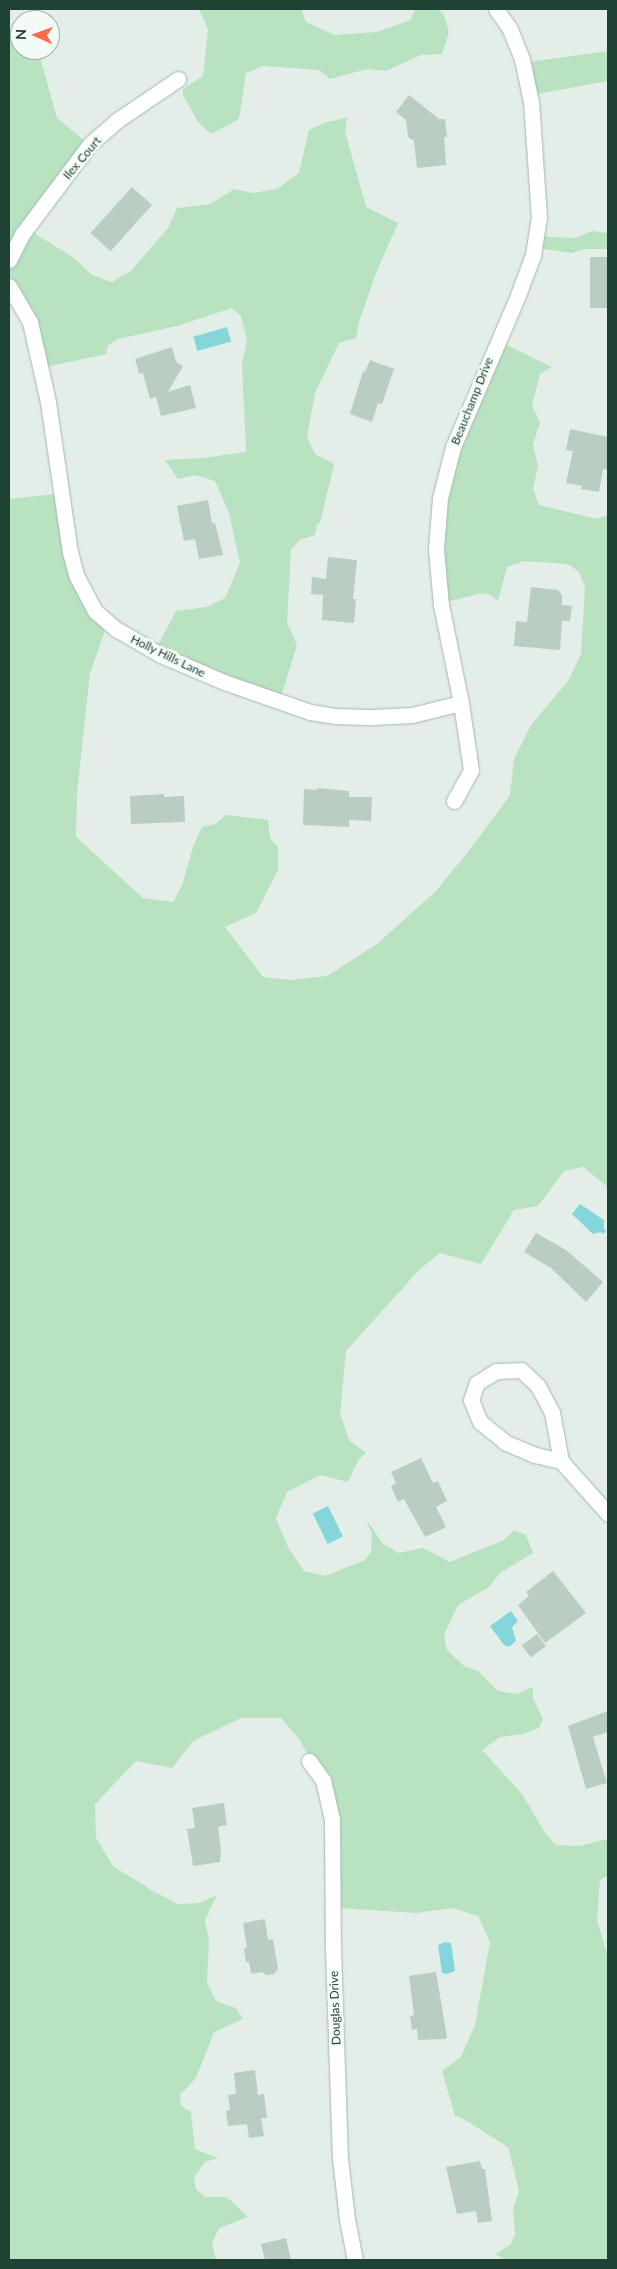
<!DOCTYPE html>
<style>
body{margin:0}
#map{position:relative;width:617px;height:2269px;overflow:hidden;background:#e3eee8;font-family:Lato,sans-serif}
div>[style]{position:absolute}
.green>*{inset:0;background:#b9e2c0}
.water>*{inset:0;background:#84d6da;transform-origin:0 0}
.building>*{inset:0;background:#bacdc3;transform-origin:0 0}
.roads{filter:drop-shadow(0 0 1px #a5b7af) drop-shadow(0 0 1px #a5b7af)}
.street>*{height:15px;margin:-7.5px;padding:0 7.5px;transform-origin:7.5px;border-radius:7.5px;background:#fff}
span{translate:-50% -50%;white-space:nowrap;text-align:center;line-height:1.15;-webkit-text-stroke:5px #f4faf6;paint-order:stroke}
.street-label{font-size:12px;color:#204235}
.frame{position:absolute;inset:0;border:10px solid #204235;pointer-events:none}
.north{position:absolute;left:10px;top:10px;width:50px;height:50px;box-sizing:border-box;background:#f4faf6;border:1px solid #9fb0a9;border-radius:50%;rotate:272deg;font-size:14px;font-weight:700;line-height:20px;text-align:center;color:#204235}
.north::after{content:'';display:block;margin:auto;width:18px;height:22px;background:#ff6950;clip-path:polygon(50% 0,100% 100%,50% 72%,0 100%)}
</style>
<div id="map">
<div class="green">
<i style="clip-path:polygon(199px 9px,301px 9px,306px 22px,334px 35px,377px 32px,411px 20px,415px 9px,438px 9px,444px 15px,449px 32px,442px 54px,421px 55px,386px 71px,367px 69px,330px 79px,319px 70px,263px 66px,246px 73px,239px 119px,211px 134px,198px 122px,183px 95px,183px 89px,203px 76px,208px 29px)"></i>
<i style="clip-path:polygon(20px 28px,20px 50px,38px 50px,57px 118px,91px 146px,34px 233px,74px 258px,92px 275px,112px 282px,131px 271px,168px 228px,177px 208px,211px 204px,234px 189px,253px 193px,277px 189px,299px 173px,309px 130px,327px 122px,347px 118px,345px 131px,366px 207px,398px 223px,376px 273px,359px 322px,356px 338px,339px 343px,315px 393px,307px 437px,315px 454px,334px 464px,320px 523px,317px 524px,315px 535px,299px 540px,291px 550px,287px 623px,297px 645px,280px 700px,155px 651px,176px 611px,207px 607px,225px 598px,240px 563px,229px 513px,215px 481px,195px 475px,178px 479px,165px 460px,203px 458px,246px 452px,242px 364px,247px 340px,241px 316px,232px 308px,177px 326px,118px 339px,108px 345px,106px 354px,41px 368px,29px 327px,9px 288px,9px 30px)"></i>
<i style="clip-path:polygon(608px 51px,608px 81px,527px 96px,522px 63px)"></i>
<i style="clip-path:polygon(592px 231px,608px 233px,608px 249px,585px 249px,572px 253px,537px 248px,535px 236px,575px 238px)"></i>
<i style="clip-path:polygon(497px 340px,552px 367px,540px 374px,532px 406px,540px 422px,533px 445px,538px 466px,533px 489px,539px 505px,597px 519px,608px 515px,608px 1187px,583px 1167px,564px 1171px,538px 1206px,514px 1210px,481px 1264px,440px 1253px,419px 1270px,346px 1351px,340px 1414px,349px 1440px,366px 1453px,359px 1459px,348px 1482px,320px 1475px,287px 1492px,276px 1518px,288px 1547px,304px 1571px,325px 1576px,365px 1560px,371px 1552px,372px 1534px,366px 1519px,383px 1544px,398px 1553px,423px 1548px,450px 1562px,504px 1540px,514px 1530px,526px 1535px,533px 1553px,500px 1573px,489px 1587px,458px 1605px,444px 1635px,447px 1650px,464px 1666px,478px 1671px,498px 1691px,517px 1694px,533px 1687px,533px 1698px,543px 1719px,539px 1728px,523px 1734px,500px 1737px,482px 1750px,522px 1794px,545px 1833px,556px 1845px,579px 1846px,608px 1839px,608px 1875px,600px 1880px,597px 1920px,608px 1957px,608px 2260px,507px 2260px,495px 2254px,510px 2245px,515px 2235px,513px 2209px,519px 2191px,508px 2147px,459px 2116px,455px 2116px,442px 2071px,461px 2057px,475px 2025px,490px 1942px,478px 1916px,452px 1908px,416px 1913px,340px 1908px,332px 1797px,299px 1739px,281px 1718px,241px 1718px,193px 1741px,172px 1768px,136px 1761px,95px 1804px,96px 1838px,113px 1866px,151px 1890px,178px 1904px,199px 1903px,217px 1895px,205px 1920px,209px 1941px,207px 1983px,216px 2001px,236px 2008px,243px 2019px,214px 2032px,196px 2078px,180px 2095px,181px 2106px,191px 2112px,195px 2149px,218px 2158px,205px 2162px,194px 2177px,196px 2189px,205px 2197px,227px 2197px,248px 2217px,219px 2228px,212px 2244px,216px 2260px,9px 2260px,9px 499px,56px 494px,71px 564px,107px 625px,90px 673px,77px 794px,76px 837px,143px 898px,173px 902px,182px 885px,194px 844px,202px 827px,215px 824px,226px 815px,268px 820px,270px 838px,278px 847px,278px 870px,256px 913px,225px 927px,263px 977px,291px 980px,327px 976px,377px 944px,436px 891px,471px 848px,510px 795px,514px 759px,531px 725px,568px 681px,581px 654px,585px 587px,579px 572px,568px 564px,524px 561px,507px 567px,498px 601px,490px 595px,483px 593px,446px 602px,436px 504px)"></i>
</div>
<div class="water">
<i style="left:227px;top:327px;width:15px;height:35px;rotate:74deg"></i>
<i style="clip-path:polygon(580px 1204px,604px 1220px,604px 1229px,606px 1231px,603px 1234px,601px 1232px,593px 1234px,572px 1214px)"></i>
<i style="left:328px;top:1506px;width:34px;height:17px;rotate:64deg"></i>
<i style="clip-path:polygon(511px 1611px,518px 1621px,512px 1627px,516px 1641px,509px 1647px,504px 1645px,490px 1626px)"></i>
<i style="clip-path:polygon(445px 1942px,451px 1943px,455px 1971px,447px 1974px,442px 1973px,438px 1945px)"></i>
</div>
<div class="building">
<i style="clip-path:polygon(409px 95px,439px 119px,445px 119px,447px 137px,444px 137px,446px 165px,417px 168px,414px 141px,408px 137px,406px 120px,396px 112px)"></i>
<i style="left:132px;top:187px;width:27px;height:62px;rotate:42deg"></i>
<i style="left:590px;top:257px;width:18px;height:51px"></i>
<i style="clip-path:polygon(172px 347px,176px 362px,183px 366px,168px 392px,190px 385px,196px 408px,161px 416px,156px 397px,150px 399px,143px 373px,139px 374px,135px 359px)"></i>
<i style="clip-path:polygon(370px 360px,394px 369px,382px 404px,378px 403px,372px 422px,350px 414px,363px 371px,365px 372px)"></i>
<i style="clip-path:polygon(570px 429px,608px 437px,608px 470px,603px 469px,599px 492px,581px 489px,582px 486px,566px 483px,573px 451px,566px 450px)"></i>
<i style="clip-path:polygon(208px 500px,212px 523px,215px 523px,223px 555px,199px 559px,195px 539px,184px 541px,177px 506px)"></i>
<i style="clip-path:polygon(328px 557px,357px 560px,353px 599px,356px 599px,354px 623px,322px 620px,323px 595px,311px 594px,312px 577px,326px 579px)"></i>
<i style="clip-path:polygon(531px 587px,558px 590px,562px 595px,562px 605px,572px 606px,570px 621px,562px 621px,560px 650px,514px 646px,516px 621px,527px 622px)"></i>
<i style="clip-path:polygon(317px 788px,349px 791px,349px 797px,372px 797px,371px 821px,349px 820px,349px 827px,303px 825px,304px 789px,317px 790px)"></i>
<i style="clip-path:polygon(164px 794px,164px 797px,184px 796px,185px 822px,131px 824px,130px 796px)"></i>
<i style="clip-path:polygon(536px 1233px,566px 1250px,603px 1282px,586px 1302px,551px 1268px,524px 1252px)"></i>
<i style="clip-path:polygon(421px 1458px,433px 1483px,438px 1481px,447px 1501px,436px 1507px,446px 1527px,425px 1537px,404px 1499px,398px 1502px,391px 1486px,396px 1483px,391px 1472px)"></i>
<i style="clip-path:polygon(553px 1571px,586px 1613px,545px 1643px,518px 1605px,529px 1596px,526px 1592px)"></i>
<i style="left:537px;top:1634px;width:15px;height:19px;rotate:53deg"></i>
<i style="clip-path:polygon(608px 1711px,608px 1732px,593px 1737px,607px 1783px,586px 1789px,568px 1726px)"></i>
<i style="clip-path:polygon(224px 1803px,227px 1825px,218px 1827px,221px 1850px,220px 1862px,193px 1866px,187px 1829px,195px 1828px,192px 1808px)"></i>
<i style="clip-path:polygon(265px 1919px,268px 1940px,273px 1939px,278px 1969px,274px 1974px,267px 1975px,262px 1972px,251px 1974px,249px 1962px,246px 1962px,244px 1949px,247px 1948px,243px 1923px)"></i>
<i style="clip-path:polygon(436px 1972px,447px 2037px,445px 2039px,418px 2040px,417px 2029px,412px 2030px,410px 2016px,414px 2015px,409px 1976px)"></i>
<i style="clip-path:polygon(255px 2070px,258px 2095px,264px 2094px,267px 2118px,261px 2118px,264px 2136px,249px 2138px,247px 2124px,228px 2126px,226px 2111px,230px 2110px,228px 2095px,236px 2094px,234px 2073px)"></i>
<i style="clip-path:polygon(480px 2161px,482px 2169px,485px 2169px,492px 2221px,478px 2223px,476px 2211px,457px 2214px,446px 2167px)"></i>
<i style="clip-path:polygon(286px 2238px,291px 2260px,265px 2260px,261px 2244px)"></i>
</div>
<div class="roads">
<div class="street">
<i style="left:9px;top:260px;width:30px;rotate:-63deg"></i>
<i style="left:23px;top:233px;width:111px;rotate:-53deg"></i>
<i style="left:90px;top:144px;width:35px;rotate:-41deg"></i>
<i style="left:116px;top:121px;width:75px;rotate:-34.1deg"></i>
<i style="left:9px;top:286px;width:42px;rotate:59.7deg"></i>
<i style="left:30px;top:322px;width:82px;rotate:77.3deg"></i>
<i style="left:48px;top:402px;width:152px;rotate:81.7deg"></i>
<i style="left:70px;top:552px;width:24px;rotate:75deg"></i>
<i style="left:76px;top:575px;width:41px;rotate:62.2deg"></i>
<i style="left:95px;top:611px;width:28px;rotate:41deg"></i>
<i style="left:116px;top:629px;width:52px;rotate:30deg"></i>
<i style="left:161px;top:655px;width:69px;rotate:23.2deg"></i>
<i style="left:224px;top:682px;width:91px;rotate:19.2deg"></i>
<i style="left:310px;top:712px;width:26px;rotate:9deg"></i>
<i style="left:336px;top:716px;width:37px;rotate:2deg"></i>
<i style="left:373px;top:717px;width:39px;rotate:-3deg"></i>
<i style="left:412px;top:715px;width:50px;rotate:-13.8deg"></i>
<i style="left:454px;top:801px;width:35px;rotate:-61deg"></i>
<i style="left:471px;top:770px;width:68px;rotate:-98.5deg"></i>
<i style="left:461px;top:703px;width:100px;rotate:-101.5deg"></i>
<i style="left:441px;top:605px;width:56px;rotate:-95.1deg"></i>
<i style="left:436px;top:549px;width:51px;rotate:-85.5deg"></i>
<i style="left:440px;top:498px;width:53px;rotate:-75.7deg"></i>
<i style="left:453px;top:447px;width:165px;rotate:-66.8deg"></i>
<i style="left:518px;top:295px;width:43px;rotate:-69.4deg"></i>
<i style="left:533px;top:255px;width:37px;rotate:-81deg"></i>
<i style="left:539px;top:218px;width:116px;rotate:-93.9deg"></i>
<i style="left:531px;top:102px;width:44px;rotate:-101.8deg"></i>
<i style="left:522px;top:59px;width:32px;rotate:-112deg"></i>
<i style="left:510px;top:29px;width:24px;rotate:-125deg"></i>
<i style="left:521px;top:1370px;width:23px;rotate:43deg"></i>
<i style="left:538px;top:1386px;width:30px;rotate:62deg"></i>
<i style="left:552px;top:1412px;width:50px;rotate:79.6deg"></i>
<i style="left:561px;top:1461px;width:27px;rotate:-167deg"></i>
<i style="left:535px;top:1455px;width:33px;rotate:-157deg"></i>
<i style="left:505px;top:1442px;width:32px;rotate:-141deg"></i>
<i style="left:480px;top:1422px;width:24px;rotate:-112deg"></i>
<i style="left:471px;top:1400px;width:18px;rotate:-71deg"></i>
<i style="left:477px;top:1383px;width:22px;rotate:-32deg"></i>
<i style="left:496px;top:1371px;width:25px;rotate:-2deg"></i>
<i style="left:561px;top:1461px;width:71px;rotate:48.4deg"></i>
<i style="left:309px;top:1761px;width:24px;rotate:54deg"></i>
<i style="left:323px;top:1780px;width:40px;rotate:77deg"></i>
<i style="left:332px;top:1819px;width:129px;rotate:89.6deg"></i>
<i style="left:333px;top:1948px;width:210px;rotate:88.1deg"></i>
<i style="left:340px;top:2158px;width:61px;rotate:83.5deg"></i>
<i style="left:347px;top:2219px;width:42px;rotate:79deg"></i>
</div>
</div>
<div class="street-label">
<span style="left:82px;top:158px;rotate:-50deg">Ilex Court</span>
<span style="left:472px;top:401px;rotate:-68deg">Beauchamp Drive</span>
<span style="left:168px;top:656px;rotate:26deg">Holly Hills Lane</span>
<span style="left:335px;top:2008px;rotate:-92deg">Douglas Drive</span>
</div>
<div class="frame"></div>
<div class="north">N</div>
</div>
